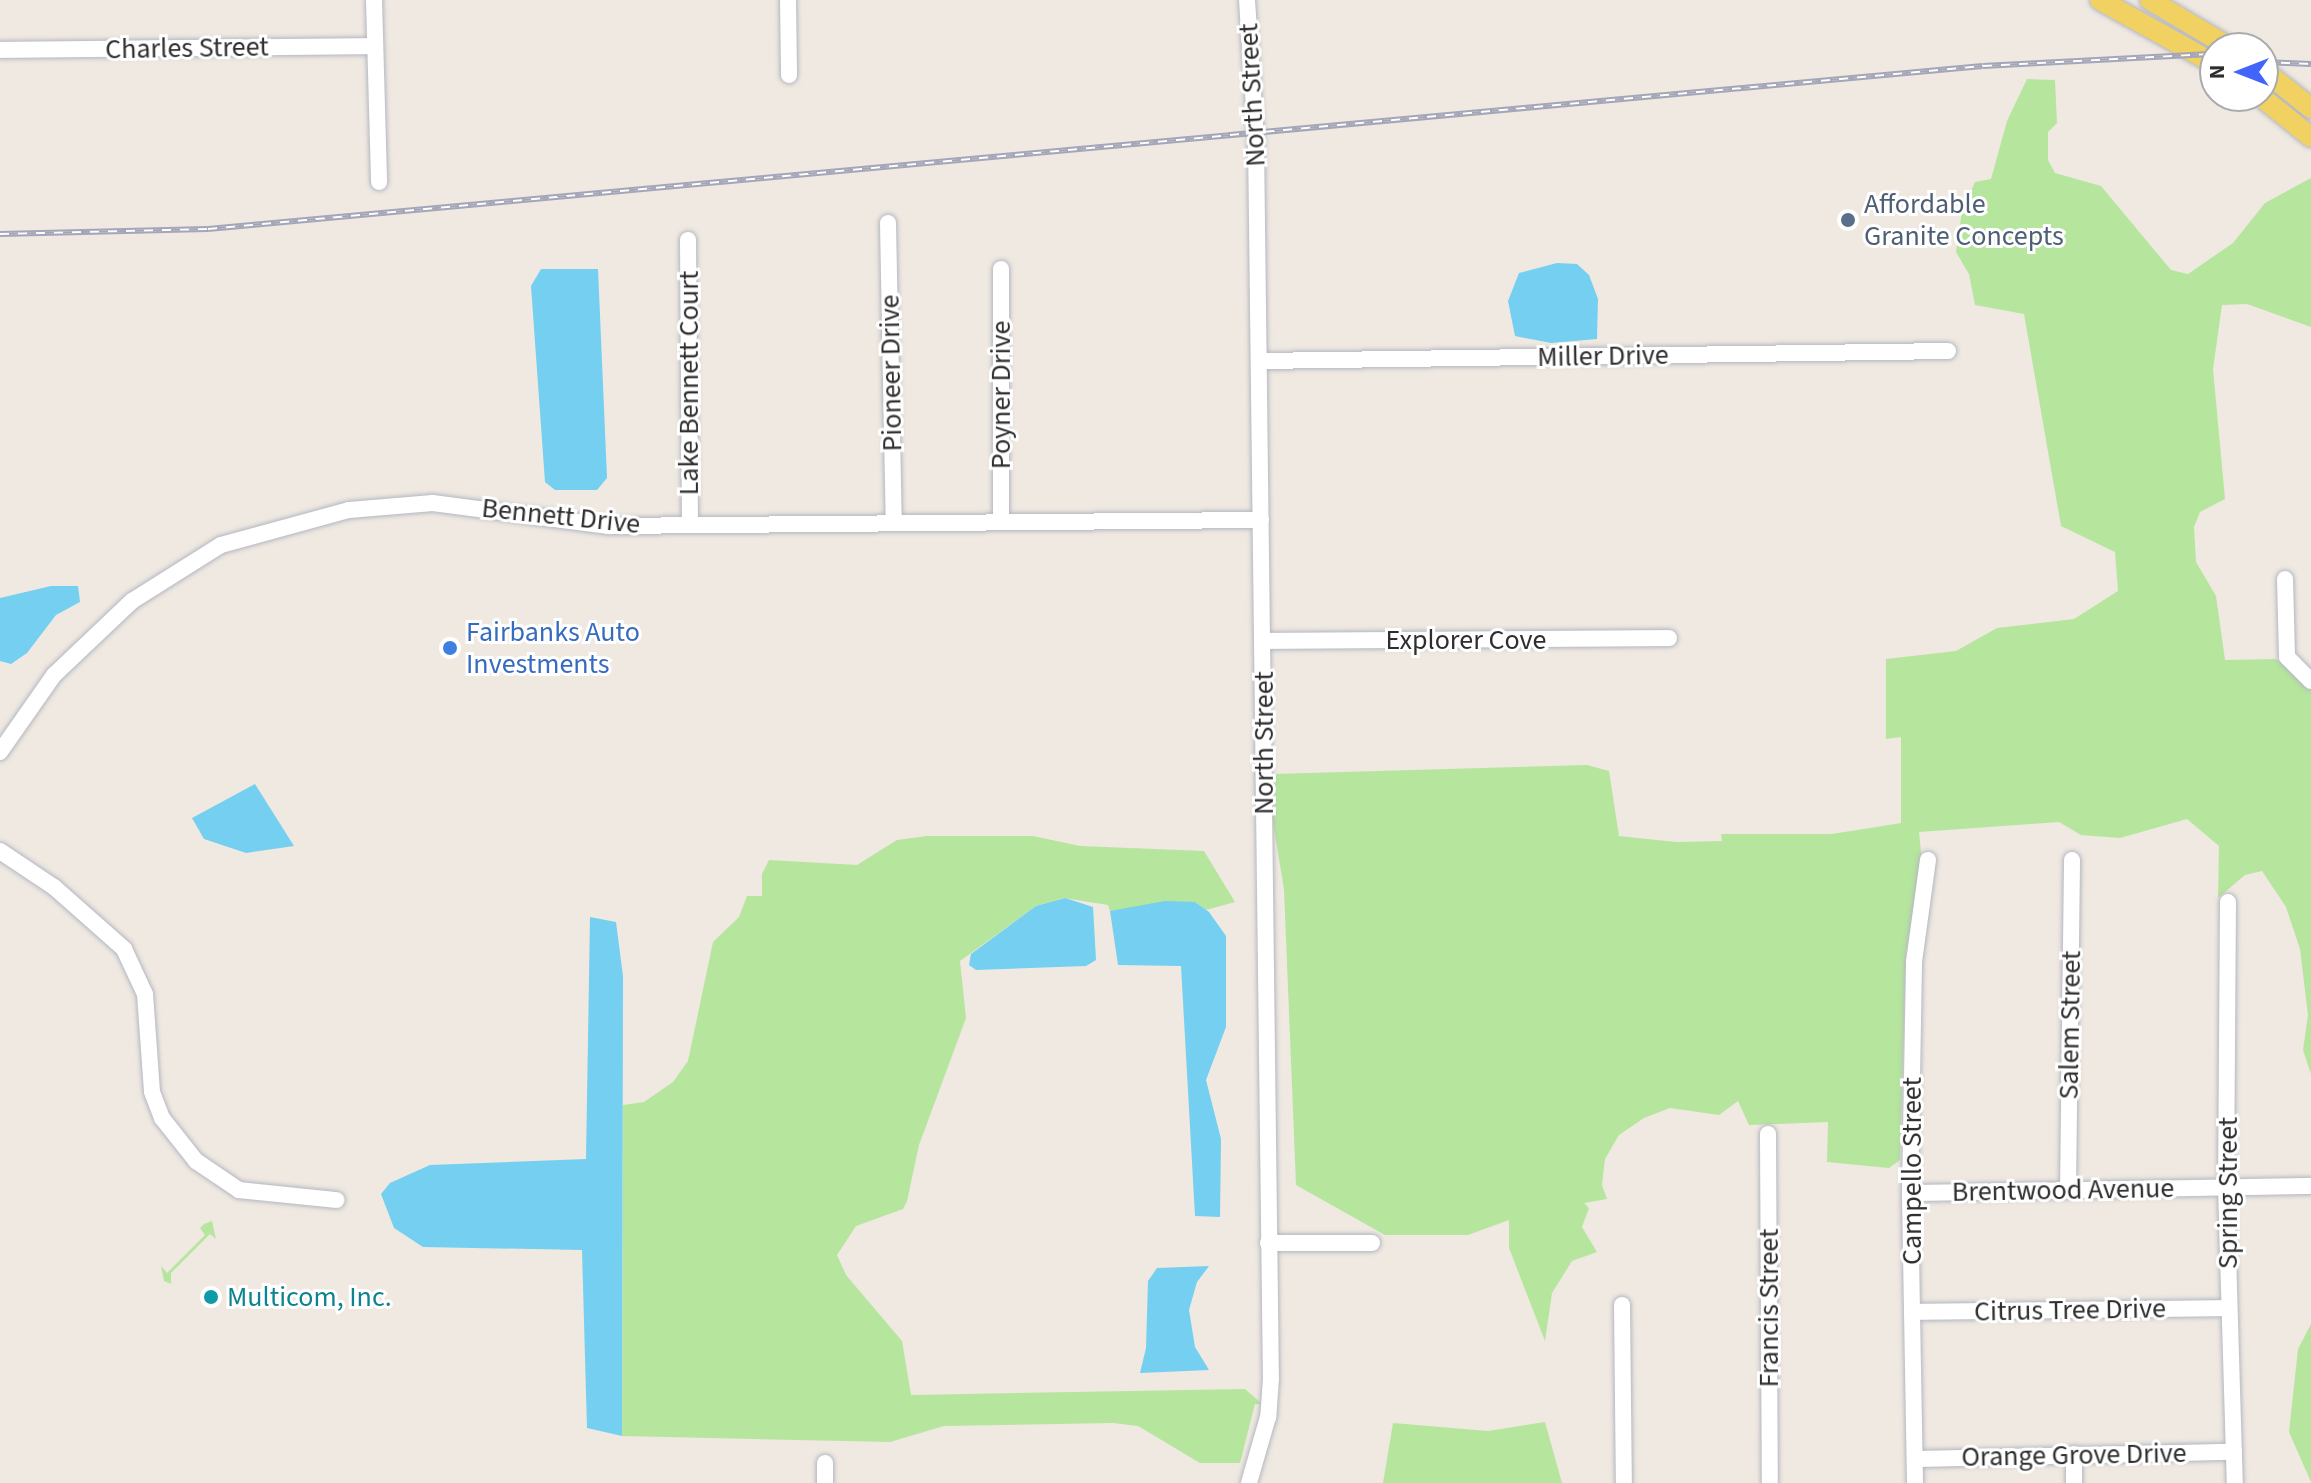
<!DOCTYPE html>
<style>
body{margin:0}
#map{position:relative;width:2311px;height:1483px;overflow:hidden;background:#efe9e1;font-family:"Source Sans 3",sans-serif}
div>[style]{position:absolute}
.green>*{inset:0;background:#b6e59e}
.water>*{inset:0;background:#75cff0}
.roads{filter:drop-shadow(0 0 2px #b4b7c1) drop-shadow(0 0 2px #b4b7c1)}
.minor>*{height:16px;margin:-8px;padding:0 8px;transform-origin:8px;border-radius:8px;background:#fff}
.major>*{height:20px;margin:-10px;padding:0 10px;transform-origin:10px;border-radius:10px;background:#f2d163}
.rail>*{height:6px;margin-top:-3px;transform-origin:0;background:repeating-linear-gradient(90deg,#fff 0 9px,#a3a6b8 0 18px);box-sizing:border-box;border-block:2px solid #a3a6b8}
.dots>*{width:22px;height:22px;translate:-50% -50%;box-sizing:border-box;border:4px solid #fff;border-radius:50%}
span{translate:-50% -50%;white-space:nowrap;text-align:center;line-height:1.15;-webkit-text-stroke:6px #fff;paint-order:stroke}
.street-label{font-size:28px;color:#2e2e2e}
.service-label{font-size:28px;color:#4e5e75}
.left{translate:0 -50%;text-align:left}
.shop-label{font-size:28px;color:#366cbe}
.culture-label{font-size:28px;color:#0d838f}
.north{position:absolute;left:2199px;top:32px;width:80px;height:80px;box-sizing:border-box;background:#fff;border:2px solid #ababab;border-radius:50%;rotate:270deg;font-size:22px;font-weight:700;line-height:32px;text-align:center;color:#2e2e2e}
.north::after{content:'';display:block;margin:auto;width:28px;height:36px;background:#4264fb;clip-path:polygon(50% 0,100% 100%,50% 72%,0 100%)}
</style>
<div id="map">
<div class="green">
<i style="clip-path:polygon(2027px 79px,2055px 80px,2057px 123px,2048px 132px,2048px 160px,2055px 173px,2101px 186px,2171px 270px,2188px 274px,2233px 243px,2265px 203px,2311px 178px,2311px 327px,2247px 304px,2222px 305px,2213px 369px,2225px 499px,2200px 512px,2194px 527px,2196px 562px,2216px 596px,2225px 660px,2276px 659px,2311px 687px,2311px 1074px,2303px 1050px,2308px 1015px,2300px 949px,2286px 907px,2262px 871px,2245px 875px,2218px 898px,2219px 846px,2187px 819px,2120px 838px,2081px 835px,2059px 822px,1919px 832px,1922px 862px,1906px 953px,1900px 1160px,1889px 1168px,1827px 1162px,1828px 1122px,1749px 1125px,1738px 1101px,1719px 1115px,1670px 1108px,1644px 1118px,1619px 1135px,1605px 1159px,1602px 1185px,1607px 1199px,1584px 1203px,1589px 1208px,1582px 1227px,1597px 1252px,1572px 1261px,1552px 1293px,1545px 1341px,1509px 1248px,1509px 1220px,1468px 1235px,1385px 1235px,1296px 1185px,1284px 889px,1271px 811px,1274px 774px,1587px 765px,1609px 771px,1619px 836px,1676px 842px,1722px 841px,1721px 834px,1832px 834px,1901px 823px,1901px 737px,1886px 739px,1886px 659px,1956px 651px,1997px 628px,2074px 619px,2118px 591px,2115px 552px,2061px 526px,2024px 314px,1975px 305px,1969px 274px,1956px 252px,1962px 211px,1975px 182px,1991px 179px,2007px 121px)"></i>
<i style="clip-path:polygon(927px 836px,1033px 836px,1080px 846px,1204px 851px,1235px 902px,1206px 910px,1195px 902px,1110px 911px,1108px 905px,1064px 898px,1036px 906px,960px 961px,966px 1018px,919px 1145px,907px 1201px,903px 1209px,856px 1226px,837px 1255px,846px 1275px,902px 1341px,911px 1395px,1245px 1389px,1262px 1404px,1255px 1404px,1240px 1463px,1200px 1463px,1138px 1426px,1113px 1423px,944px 1426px,890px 1442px,622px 1436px,623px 1105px,644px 1102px,673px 1082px,688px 1061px,713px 942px,739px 917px,747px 896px,762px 896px,762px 874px,769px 860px,857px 865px,897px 840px)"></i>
<i style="clip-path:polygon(212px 1221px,216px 1239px,210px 1234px,171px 1273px,171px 1284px,164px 1281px,161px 1266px,167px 1273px,205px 1235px,200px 1228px,204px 1224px)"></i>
<i style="clip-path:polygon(2311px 1324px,2311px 1482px,2289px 1432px,2298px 1349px)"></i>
<i style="clip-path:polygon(1545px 1422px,1562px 1483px,1383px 1483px,1393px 1423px,1488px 1431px)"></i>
</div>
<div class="water">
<i style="clip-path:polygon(1557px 263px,1577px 264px,1589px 275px,1598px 299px,1597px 339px,1551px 343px,1515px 336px,1508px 301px,1519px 273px)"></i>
<i style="clip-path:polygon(541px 269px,598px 269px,607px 478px,597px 490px,555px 490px,545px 482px,531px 286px)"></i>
<i style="clip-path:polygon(51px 586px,78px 586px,80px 602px,56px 615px,27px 653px,11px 664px,0 661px,0 598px)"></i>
<i style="clip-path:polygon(255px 784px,294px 846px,246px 853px,204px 839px,192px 818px)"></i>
<i style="clip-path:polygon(1065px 898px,1093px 907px,1096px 960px,1086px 966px,976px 970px,969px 965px,971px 954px,1036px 906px)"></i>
<i style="clip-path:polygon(1165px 901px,1195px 902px,1209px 912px,1226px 936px,1226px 1027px,1206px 1080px,1221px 1139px,1220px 1217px,1195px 1216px,1181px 966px,1118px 965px,1110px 911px)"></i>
<i style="clip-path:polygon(590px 917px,616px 922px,623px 976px,622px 1436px,587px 1428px,582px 1250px,423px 1247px,394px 1228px,381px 1194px,390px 1183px,430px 1165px,586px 1159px)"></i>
<i style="clip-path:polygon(1209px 1266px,1197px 1282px,1189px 1310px,1195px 1347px,1209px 1370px,1140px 1373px,1146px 1348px,1148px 1281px,1157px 1268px)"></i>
</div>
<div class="roads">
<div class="minor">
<i style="left:374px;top:0;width:182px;rotate:88.4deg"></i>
<i style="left:788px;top:0;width:75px;rotate:89.2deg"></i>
<i style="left:1247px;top:0;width:141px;rotate:86.3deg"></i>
<i style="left:1256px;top:141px;width:1237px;rotate:89.31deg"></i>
<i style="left:1271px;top:1378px;width:39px;rotate:94deg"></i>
<i style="left:1268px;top:1417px;width:69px;rotate:106.1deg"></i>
<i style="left:0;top:50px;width:375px;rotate:-0.6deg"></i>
<i style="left:888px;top:223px;width:300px;rotate:88.9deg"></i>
<i style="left:688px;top:240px;width:285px;rotate:89.6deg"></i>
<i style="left:1001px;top:269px;width:253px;rotate:90deg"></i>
<i style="left:1259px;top:361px;width:689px;rotate:-0.83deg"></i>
<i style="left:2285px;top:579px;width:78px;rotate:88.5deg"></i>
<i style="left:2287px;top:657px;width:34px;rotate:45deg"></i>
<i style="left:1263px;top:641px;width:406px;rotate:-0.4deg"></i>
<i style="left:0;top:752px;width:94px;rotate:-55deg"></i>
<i style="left:54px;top:675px;width:108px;rotate:-43.5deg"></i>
<i style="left:132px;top:601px;width:105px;rotate:-32.2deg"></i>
<i style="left:221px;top:545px;width:133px;rotate:-15.3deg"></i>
<i style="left:349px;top:510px;width:84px;rotate:-4.8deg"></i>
<i style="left:433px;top:503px;width:177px;rotate:7.5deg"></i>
<i style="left:608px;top:526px;width:653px;rotate:-0.53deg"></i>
<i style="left:0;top:851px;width:65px;rotate:33.7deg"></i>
<i style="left:54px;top:887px;width:94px;rotate:41.5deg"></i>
<i style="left:124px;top:949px;width:50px;rotate:65deg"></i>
<i style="left:145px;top:994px;width:98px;rotate:85.9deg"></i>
<i style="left:152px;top:1092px;width:28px;rotate:69deg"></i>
<i style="left:162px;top:1118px;width:55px;rotate:51.7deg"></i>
<i style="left:196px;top:1161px;width:52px;rotate:34deg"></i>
<i style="left:239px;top:1190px;width:98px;rotate:5.9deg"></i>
<i style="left:2228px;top:902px;width:285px;rotate:90.4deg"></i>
<i style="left:2226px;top:1187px;width:296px;rotate:88.3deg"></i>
<i style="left:1768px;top:1134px;width:349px;rotate:89.7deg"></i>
<i style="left:2068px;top:1190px;width:330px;rotate:-89.3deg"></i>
<i style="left:1910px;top:1193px;width:401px;rotate:-1deg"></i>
<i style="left:1268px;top:1243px;width:104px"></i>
<i style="left:1622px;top:1305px;width:178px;rotate:89.4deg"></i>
<i style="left:1912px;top:1312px;width:317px;rotate:-0.7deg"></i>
<i style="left:2074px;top:1454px;width:29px;rotate:90deg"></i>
<i style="left:1915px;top:1459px;width:319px;rotate:-1.3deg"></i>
<i style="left:825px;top:1463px;width:20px;rotate:90deg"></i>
<i style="left:1915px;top:1483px;width:290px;rotate:-91deg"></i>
<i style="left:1910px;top:1193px;width:231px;rotate:-89deg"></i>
<i style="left:1914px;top:962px;width:103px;rotate:-82.2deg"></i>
</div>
<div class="major">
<i style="left:2100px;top:0;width:132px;rotate:29.1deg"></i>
<i style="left:2150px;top:0;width:94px;rotate:30.7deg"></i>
<i style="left:2263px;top:70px;width:61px;rotate:38.4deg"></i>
<i style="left:2260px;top:96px;width:65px;rotate:38.8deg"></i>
</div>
</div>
<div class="rail">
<i style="left:2263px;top:62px;width:48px;rotate:2.4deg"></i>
<i style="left:0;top:234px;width:208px;rotate:-1.4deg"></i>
<i style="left:208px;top:229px;width:1782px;rotate:-5.25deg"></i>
<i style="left:1983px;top:66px;width:232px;rotate:-3deg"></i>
</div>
<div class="dots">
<i style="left:1848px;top:220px;background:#5c6f8a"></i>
<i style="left:450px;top:648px;background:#3f7fe0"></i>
<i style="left:211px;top:1297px;background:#0f9aa8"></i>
</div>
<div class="street-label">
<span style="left:187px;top:48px;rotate:-1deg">Charles Street</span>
<span style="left:1252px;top:95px;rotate:-93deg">North Street</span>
<span style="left:1603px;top:356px;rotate:-1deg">Miller Drive</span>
<span style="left:891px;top:373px;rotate:-91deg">Pioneer Drive</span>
<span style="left:689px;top:383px;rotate:-90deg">Lake Bennett Court</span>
<span style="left:1001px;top:395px;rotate:-90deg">Poyner Drive</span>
<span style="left:561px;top:516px;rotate:6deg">Bennett Drive</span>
<span style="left:1466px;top:640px">Explorer Cove</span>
<span style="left:1264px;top:743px;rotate:-90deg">North Street</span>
<span style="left:2070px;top:1025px;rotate:-89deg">Salem Street</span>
<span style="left:1912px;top:1171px;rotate:-90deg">Campello Street</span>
<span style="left:2063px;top:1190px;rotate:-1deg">Brentwood Avenue</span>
<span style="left:2228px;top:1193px;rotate:-90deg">Spring Street</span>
<span style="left:1769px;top:1308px;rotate:-90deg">Francis Street</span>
<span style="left:2070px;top:1310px;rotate:-1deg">Citrus Tree Drive</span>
<span style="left:2074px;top:1455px;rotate:-1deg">Orange Grove Drive</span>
</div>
<div class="service-label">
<span class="left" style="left:1864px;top:220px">Affordable<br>Granite Concepts</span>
</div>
<div class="shop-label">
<span class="left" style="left:466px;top:648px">Fairbanks Auto<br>Investments</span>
</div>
<div class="culture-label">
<span class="left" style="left:227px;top:1297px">Multicom, Inc.</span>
</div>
<div class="north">N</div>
</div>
